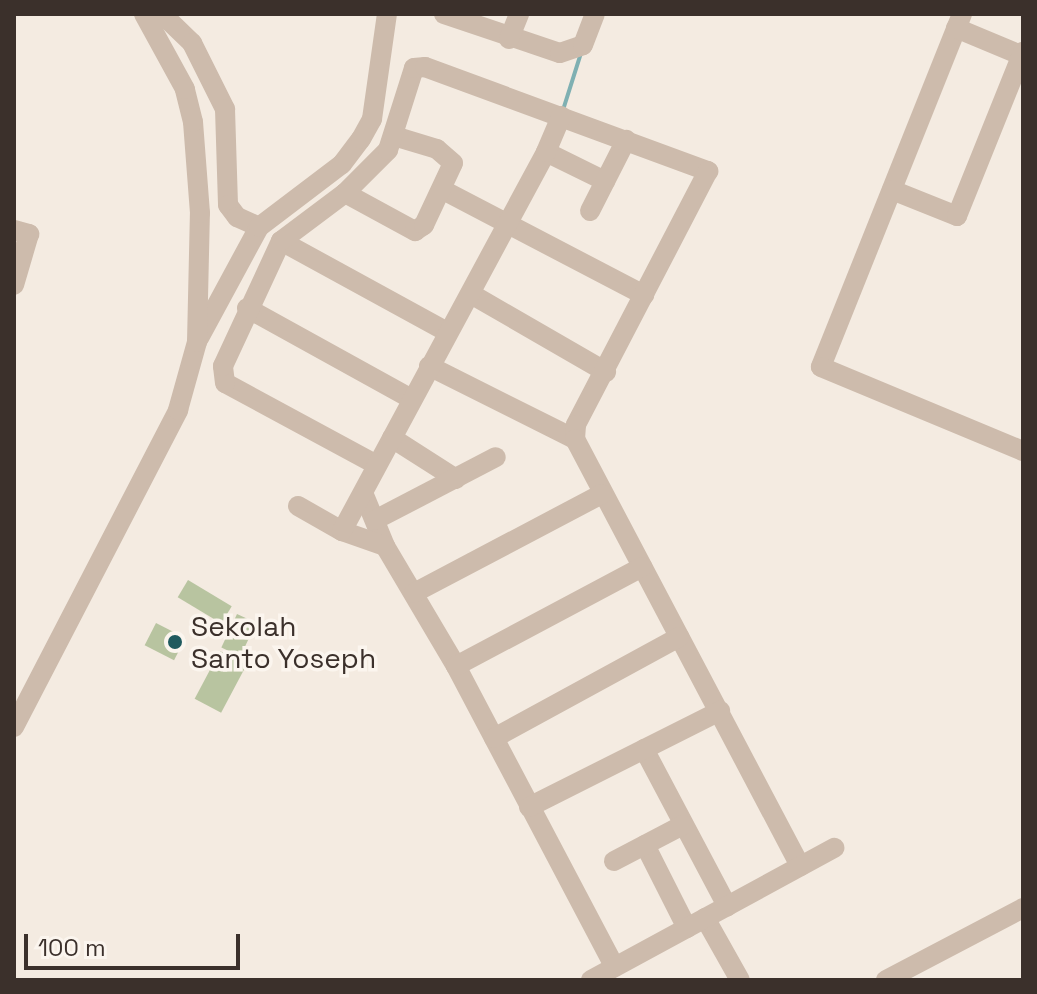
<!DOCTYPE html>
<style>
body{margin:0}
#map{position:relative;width:1037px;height:994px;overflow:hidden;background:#f4ebe1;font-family:"Space Grotesk",sans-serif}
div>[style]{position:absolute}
.green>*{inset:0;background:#b8c4a0;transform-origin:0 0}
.stream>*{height:4px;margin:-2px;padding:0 2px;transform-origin:2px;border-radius:2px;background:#7fb0b2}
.minor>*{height:20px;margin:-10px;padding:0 10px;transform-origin:10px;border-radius:10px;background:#cdbbac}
.dots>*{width:22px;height:22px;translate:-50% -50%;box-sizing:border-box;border:4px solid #fbf5ee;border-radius:50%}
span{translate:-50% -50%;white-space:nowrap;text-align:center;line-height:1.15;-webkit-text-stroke:7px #fbf5ee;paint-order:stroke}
.poi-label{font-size:28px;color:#3b302b}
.left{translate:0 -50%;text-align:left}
.frame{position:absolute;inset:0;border:16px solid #3b302b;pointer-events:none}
.scale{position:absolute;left:24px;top:934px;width:216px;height:36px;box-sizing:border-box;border:4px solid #3b302b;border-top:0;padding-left:10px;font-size:24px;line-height:28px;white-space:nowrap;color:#3b302b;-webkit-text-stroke:6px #fbf5ee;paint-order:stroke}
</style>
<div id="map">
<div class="green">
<i style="left:188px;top:580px;width:51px;height:20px;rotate:31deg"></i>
<i style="left:237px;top:614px;width:21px;height:37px;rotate:25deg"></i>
<i style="left:156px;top:623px;width:33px;height:25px;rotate:27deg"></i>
<i style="left:220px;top:651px;width:30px;height:54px;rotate:28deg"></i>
</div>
<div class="stream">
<i style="left:563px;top:110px;width:60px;rotate:-72.5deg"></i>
</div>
<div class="minor">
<i style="left:162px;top:14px;width:42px;rotate:44deg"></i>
<i style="left:192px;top:43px;width:74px;rotate:63.4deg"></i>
<i style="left:225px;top:109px;width:96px;rotate:88.2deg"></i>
<i style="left:228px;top:205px;width:15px;rotate:53deg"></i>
<i style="left:237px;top:217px;width:24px;rotate:24deg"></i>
<i style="left:444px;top:14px;width:122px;rotate:18.6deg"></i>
<i style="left:560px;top:53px;width:24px;rotate:-19deg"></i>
<i style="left:583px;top:45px;width:33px;rotate:-69deg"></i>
<i style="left:962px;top:14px;width:380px;rotate:111.8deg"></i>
<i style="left:821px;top:367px;width:219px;rotate:22.6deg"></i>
<i style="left:956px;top:28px;width:73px;rotate:22.7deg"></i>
<i style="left:509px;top:39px;width:27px;rotate:-68deg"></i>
<i style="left:546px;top:152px;width:66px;rotate:26.2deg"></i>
<i style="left:443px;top:190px;width:227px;rotate:27.6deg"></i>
<i style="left:892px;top:190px;width:70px;rotate:21.8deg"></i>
<i style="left:957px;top:216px;width:177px;rotate:-68.1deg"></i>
<i style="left:345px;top:193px;width:80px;rotate:28.5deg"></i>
<i style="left:415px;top:231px;width:11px;rotate:-34deg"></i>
<i style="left:424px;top:225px;width:68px;rotate:-64.9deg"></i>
<i style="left:453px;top:163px;width:21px;rotate:-139deg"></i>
<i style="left:437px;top:149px;width:42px;rotate:-163.3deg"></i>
<i style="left:590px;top:211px;width:80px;rotate:-63.1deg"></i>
<i style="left:14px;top:230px;width:16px;rotate:15deg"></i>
<i style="left:29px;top:234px;width:53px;rotate:106.4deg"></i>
<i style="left:281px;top:241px;width:189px;rotate:28.7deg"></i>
<i style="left:471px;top:294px;width:156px;rotate:30deg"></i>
<i style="left:247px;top:308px;width:186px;rotate:28.9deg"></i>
<i style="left:199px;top:338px;width:126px;rotate:-61.6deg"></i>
<i style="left:259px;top:227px;width:104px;rotate:-37.2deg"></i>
<i style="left:342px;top:164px;width:31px;rotate:-53deg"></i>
<i style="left:361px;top:139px;width:23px;rotate:-61deg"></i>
<i style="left:372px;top:119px;width:106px;rotate:-81.9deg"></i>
<i style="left:429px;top:366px;width:163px;rotate:26.6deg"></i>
<i style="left:392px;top:438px;width:76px;rotate:32.6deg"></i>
<i style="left:375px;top:464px;width:170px;rotate:-151.6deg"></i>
<i style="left:225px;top:383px;width:17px;rotate:-97deg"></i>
<i style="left:223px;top:366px;width:138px;rotate:-65.1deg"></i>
<i style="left:281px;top:241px;width:80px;rotate:-36.9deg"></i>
<i style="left:345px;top:193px;width:61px;rotate:-45deg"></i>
<i style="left:388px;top:150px;width:86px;rotate:-72.4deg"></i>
<i style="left:414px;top:68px;width:11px;rotate:-5deg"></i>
<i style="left:425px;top:67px;width:302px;rotate:20.2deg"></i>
<i style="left:708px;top:171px;width:286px;rotate:117.5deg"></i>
<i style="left:576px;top:425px;width:14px;rotate:94deg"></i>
<i style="left:575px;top:439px;width:483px;rotate:62.2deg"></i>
<i style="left:364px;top:495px;width:55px;rotate:67.6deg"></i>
<i style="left:385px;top:546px;width:139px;rotate:59.4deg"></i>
<i style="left:456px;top:666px;width:340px;rotate:62.2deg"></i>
<i style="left:298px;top:506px;width:51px;rotate:29.6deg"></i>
<i style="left:375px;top:520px;width:136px;rotate:-27.5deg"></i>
<i style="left:385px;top:546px;width:46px;rotate:-160.8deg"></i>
<i style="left:342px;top:531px;width:430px;rotate:-61.7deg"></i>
<i style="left:546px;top:152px;width:39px;rotate:-67deg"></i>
<i style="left:414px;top:593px;width:212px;rotate:-27.8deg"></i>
<i style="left:456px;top:666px;width:211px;rotate:-28deg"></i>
<i style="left:14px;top:727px;width:357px;rotate:-62.6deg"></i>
<i style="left:178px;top:410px;width:71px;rotate:-74.4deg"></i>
<i style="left:197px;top:342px;width:129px;rotate:-88.7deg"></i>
<i style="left:200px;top:213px;width:91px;rotate:-94.4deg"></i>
<i style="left:193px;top:122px;width:34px;rotate:-104deg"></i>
<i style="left:185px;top:89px;width:85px;rotate:-118.7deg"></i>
<i style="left:494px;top:738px;width:211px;rotate:-28.6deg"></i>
<i style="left:644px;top:749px;width:178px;rotate:62.1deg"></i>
<i style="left:529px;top:807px;width:214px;rotate:-26.7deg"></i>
<i style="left:645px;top:845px;width:93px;rotate:63.2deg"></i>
<i style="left:614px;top:861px;width:78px;rotate:-27.6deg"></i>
<i style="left:705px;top:918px;width:71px;rotate:60.6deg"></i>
<i style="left:591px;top:980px;width:277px;rotate:-28.5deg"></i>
<i style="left:886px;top:980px;width:155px;rotate:-27.7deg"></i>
</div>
<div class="dots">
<i style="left:175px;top:642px;background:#1f5a5e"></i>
</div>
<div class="poi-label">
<span class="left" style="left:191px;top:642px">Sekolah<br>Santo Yoseph</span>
</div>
<div class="frame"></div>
<div class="scale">100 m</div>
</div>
